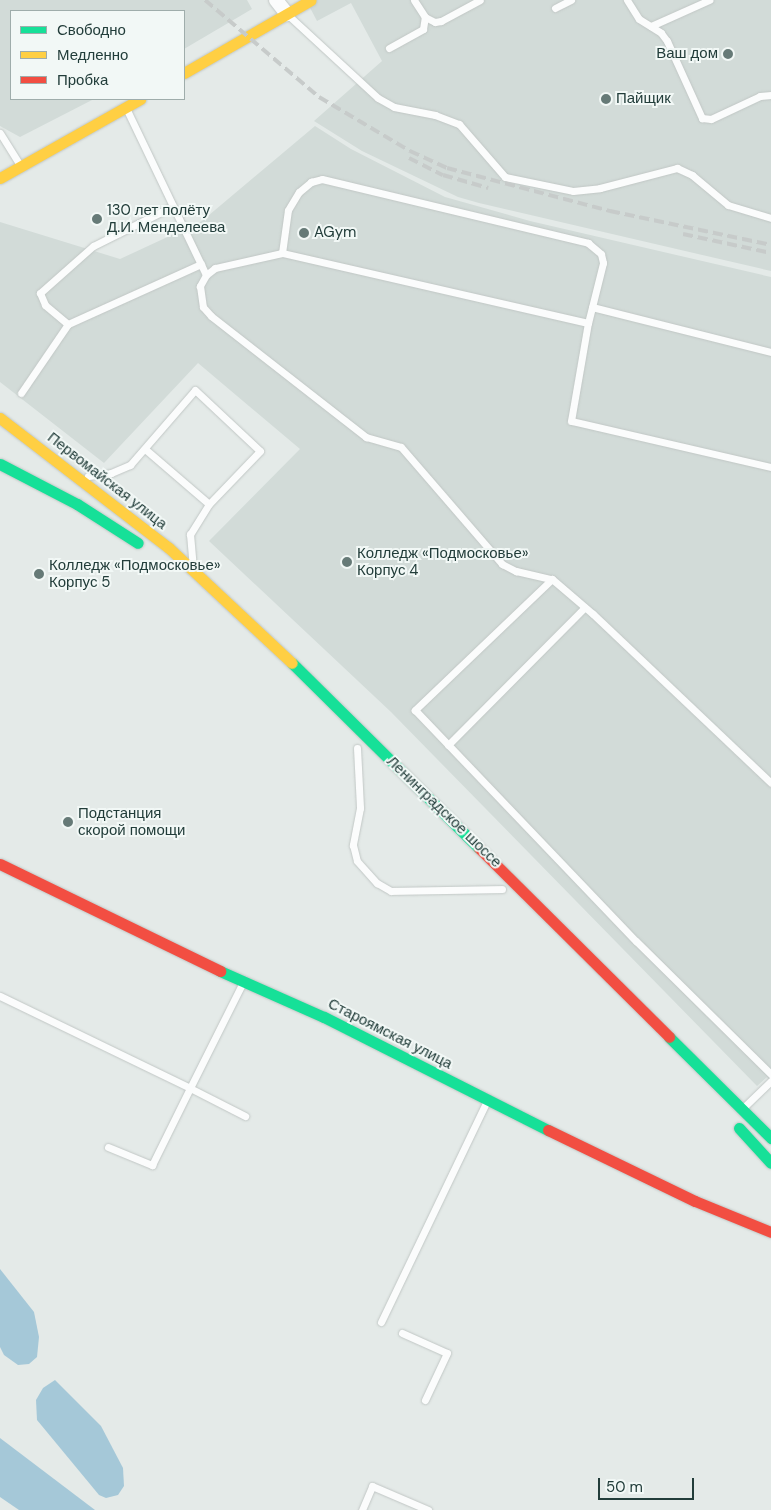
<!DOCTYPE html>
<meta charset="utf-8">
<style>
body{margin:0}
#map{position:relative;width:771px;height:1510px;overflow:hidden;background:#e4eae8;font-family:"DM Sans",sans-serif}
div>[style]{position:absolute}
.built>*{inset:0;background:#d2dbd8}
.water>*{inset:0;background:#a5c8d8}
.roads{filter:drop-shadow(0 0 1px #c1c7c5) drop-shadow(0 0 1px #c1c7c5)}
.lane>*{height:7px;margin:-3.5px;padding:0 3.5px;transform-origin:3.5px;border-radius:3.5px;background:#fbfcfc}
.street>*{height:14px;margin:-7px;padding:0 7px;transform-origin:7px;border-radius:7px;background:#fbfcfc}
.fast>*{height:11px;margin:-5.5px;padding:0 5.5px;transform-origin:5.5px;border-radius:5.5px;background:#16e098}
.slow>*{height:11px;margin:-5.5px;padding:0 5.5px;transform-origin:5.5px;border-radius:5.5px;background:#ffcf43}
.jam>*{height:11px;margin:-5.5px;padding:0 5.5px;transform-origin:5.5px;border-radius:5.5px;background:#f24e42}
.rail>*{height:4px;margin-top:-2px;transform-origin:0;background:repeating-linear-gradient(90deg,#c7cbca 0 10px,transparent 0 15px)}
.dots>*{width:14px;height:14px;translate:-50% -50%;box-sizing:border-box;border:2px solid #f2f8f6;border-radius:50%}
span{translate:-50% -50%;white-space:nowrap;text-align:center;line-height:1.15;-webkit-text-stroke:4px #f2f8f6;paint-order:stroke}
.poi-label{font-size:15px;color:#223d3a}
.right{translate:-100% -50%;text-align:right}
.left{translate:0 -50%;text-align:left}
.street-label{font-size:15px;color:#223d3a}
.legend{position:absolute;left:10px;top:10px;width:175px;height:90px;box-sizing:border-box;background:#f2f8f6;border:1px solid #9fadab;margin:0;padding:6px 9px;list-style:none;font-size:15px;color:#223d3a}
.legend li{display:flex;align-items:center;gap:10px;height:25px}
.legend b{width:25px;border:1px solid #9fadab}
.scale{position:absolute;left:598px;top:1478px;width:96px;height:22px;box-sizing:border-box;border:2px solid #223d3a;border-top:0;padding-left:6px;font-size:15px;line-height:18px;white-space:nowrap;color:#223d3a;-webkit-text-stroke:4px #f2f8f6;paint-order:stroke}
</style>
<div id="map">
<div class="built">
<i style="clip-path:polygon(0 0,247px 0,252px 9px,184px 49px,184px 11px,11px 11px,11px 99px,94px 99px,20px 137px,0 126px)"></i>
<i style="clip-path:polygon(306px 0,771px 0,771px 271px,479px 203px,458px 197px,362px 151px,314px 121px,382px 61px,351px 3px,317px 21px)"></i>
<i style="clip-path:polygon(315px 126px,351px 149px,445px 197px,530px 221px,771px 277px,771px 1081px,767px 1077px,757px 1086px,391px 712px,209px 541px,300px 449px,198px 363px,104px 463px,0 382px,0 222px,120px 259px,202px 221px)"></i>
</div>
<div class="water">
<i style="clip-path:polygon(0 1269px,34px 1312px,39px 1337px,37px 1357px,29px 1364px,18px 1365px,4px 1355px,0 1347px)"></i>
<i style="clip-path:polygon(55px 1380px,101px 1426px,123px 1468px,124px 1486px,118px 1495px,106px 1498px,99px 1495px,37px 1420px,36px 1400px,43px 1388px)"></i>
<i style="clip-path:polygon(0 1438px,95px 1510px,19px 1510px,0 1497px)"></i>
</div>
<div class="roads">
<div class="lane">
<i style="left:627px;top:0;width:22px;rotate:58deg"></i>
<i style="left:639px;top:19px;width:26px;rotate:32deg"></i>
<i style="left:661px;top:33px;width:10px;rotate:53deg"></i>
<i style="left:667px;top:41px;width:85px;rotate:65.6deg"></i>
<i style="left:702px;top:118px;width:9px;rotate:6deg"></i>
<i style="left:711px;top:119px;width:54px;rotate:-25.1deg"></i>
<i style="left:760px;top:96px;width:11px;rotate:-5deg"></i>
<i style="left:555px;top:8px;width:18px;rotate:-27deg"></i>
<i style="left:288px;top:15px;width:122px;rotate:42.7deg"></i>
<i style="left:378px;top:98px;width:18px;rotate:29deg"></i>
<i style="left:394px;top:107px;width:42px;rotate:11deg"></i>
<i style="left:435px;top:115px;width:26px;rotate:21deg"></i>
<i style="left:459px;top:124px;width:70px;rotate:49deg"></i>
<i style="left:505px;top:177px;width:69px;rotate:11.6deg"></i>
<i style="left:573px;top:191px;width:27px;rotate:-6deg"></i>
<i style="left:600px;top:188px;width:80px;rotate:-14.6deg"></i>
<i style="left:677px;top:168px;width:17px;rotate:25deg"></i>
<i style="left:692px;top:175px;width:47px;rotate:39.8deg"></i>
<i style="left:728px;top:205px;width:45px;rotate:16.8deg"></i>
<i style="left:425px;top:17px;width:11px;rotate:27deg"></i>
<i style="left:435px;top:22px;width:6px;rotate:-9deg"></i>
<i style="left:441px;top:21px;width:44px;rotate:-28.3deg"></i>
<i style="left:651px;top:26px;width:64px;rotate:-24.1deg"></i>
<i style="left:389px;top:48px;width:39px;rotate:-29deg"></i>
<i style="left:423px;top:29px;width:12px;rotate:-81deg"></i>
<i style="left:425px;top:17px;width:20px;rotate:-123deg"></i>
<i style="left:126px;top:108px;width:185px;rotate:64.4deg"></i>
<i style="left:0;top:133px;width:39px;rotate:58deg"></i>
<i style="left:173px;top:206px;width:89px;rotate:153.4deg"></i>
<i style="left:93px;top:246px;width:71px;rotate:138.4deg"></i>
<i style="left:40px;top:293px;width:13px;rotate:67deg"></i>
<i style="left:45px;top:305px;width:30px;rotate:40deg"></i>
<i style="left:68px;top:324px;width:146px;rotate:-24.3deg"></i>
<i style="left:282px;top:253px;width:43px;rotate:-82.1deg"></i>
<i style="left:288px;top:210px;width:21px;rotate:-59deg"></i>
<i style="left:299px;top:192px;width:16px;rotate:-40deg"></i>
<i style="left:311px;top:182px;width:11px;rotate:-15deg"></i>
<i style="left:322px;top:179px;width:274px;rotate:13.5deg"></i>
<i style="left:588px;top:243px;width:17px;rotate:40deg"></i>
<i style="left:601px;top:254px;width:9px;rotate:77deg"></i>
<i style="left:603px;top:263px;width:62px;rotate:104deg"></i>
<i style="left:592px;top:307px;width:185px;rotate:14.1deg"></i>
<i style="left:21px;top:393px;width:83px;rotate:-55.7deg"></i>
<i style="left:145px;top:449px;width:84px;rotate:40.7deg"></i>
<i style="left:771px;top:467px;width:205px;rotate:-167deg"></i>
<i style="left:571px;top:421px;width:99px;rotate:-80.2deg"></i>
<i style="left:588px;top:323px;width:314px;rotate:-167.1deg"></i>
<i style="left:282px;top:253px;width:69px;rotate:167.4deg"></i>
<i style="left:215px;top:268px;width:11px;rotate:142deg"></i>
<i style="left:206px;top:275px;width:13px;rotate:119deg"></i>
<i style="left:200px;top:286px;width:21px;rotate:82deg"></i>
<i style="left:203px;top:307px;width:12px;rotate:48deg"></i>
<i style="left:211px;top:316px;width:197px;rotate:38deg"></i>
<i style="left:366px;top:437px;width:36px;rotate:16deg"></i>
<i style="left:401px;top:447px;width:155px;rotate:49.2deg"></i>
<i style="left:502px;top:564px;width:16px;rotate:27deg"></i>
<i style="left:516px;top:571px;width:37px;rotate:13deg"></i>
<i style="left:552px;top:579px;width:54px;rotate:40.5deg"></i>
<i style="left:593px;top:614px;width:245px;rotate:43.5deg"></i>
<i style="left:88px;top:476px;width:23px;rotate:-7deg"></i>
<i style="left:111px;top:473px;width:21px;rotate:-23deg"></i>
<i style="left:130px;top:465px;width:99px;rotate:-49.1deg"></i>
<i style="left:195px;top:390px;width:89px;rotate:43.2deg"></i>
<i style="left:260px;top:451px;width:74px;rotate:133.9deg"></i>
<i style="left:209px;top:504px;width:36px;rotate:122deg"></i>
<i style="left:190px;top:534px;width:25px;rotate:85deg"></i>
<i style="left:552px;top:579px;width:190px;rotate:136.3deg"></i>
<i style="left:415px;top:710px;width:320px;rotate:46.3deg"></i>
<i style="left:636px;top:941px;width:190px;rotate:44.6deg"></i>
<i style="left:448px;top:745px;width:194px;rotate:-45.2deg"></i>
<i style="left:357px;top:748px;width:60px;rotate:87.1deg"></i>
<i style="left:360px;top:808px;width:38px;rotate:101deg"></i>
<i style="left:353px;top:845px;width:16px;rotate:76deg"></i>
<i style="left:357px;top:861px;width:30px;rotate:48deg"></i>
<i style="left:377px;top:883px;width:16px;rotate:30deg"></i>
<i style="left:391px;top:891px;width:111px;rotate:-1deg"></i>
<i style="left:0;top:996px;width:211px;rotate:25.8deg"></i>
<i style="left:190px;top:1088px;width:116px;rotate:-63.4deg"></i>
<i style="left:745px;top:1106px;width:36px;rotate:-44deg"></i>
<i style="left:108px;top:1147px;width:48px;rotate:22.2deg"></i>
<i style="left:152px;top:1165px;width:86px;rotate:-63.7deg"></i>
<i style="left:190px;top:1088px;width:62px;rotate:27deg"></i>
<i style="left:381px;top:1322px;width:245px;rotate:-64.4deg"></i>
<i style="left:402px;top:1333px;width:49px;rotate:24deg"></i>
<i style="left:447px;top:1353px;width:52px;rotate:115.1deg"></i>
<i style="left:362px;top:1510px;width:26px;rotate:-67deg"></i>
<i style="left:372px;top:1486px;width:61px;rotate:23.2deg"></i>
</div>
<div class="street">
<i style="left:276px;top:0;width:18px;rotate:52deg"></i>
</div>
<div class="fast">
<i style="left:0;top:464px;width:87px;rotate:27.5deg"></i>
<i style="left:77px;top:504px;width:72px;rotate:32.6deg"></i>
<i style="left:292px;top:663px;width:263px;rotate:44.7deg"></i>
<i style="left:220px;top:971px;width:114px;rotate:23.9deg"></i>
<i style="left:324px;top:1017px;width:251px;rotate:26.8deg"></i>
<i style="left:669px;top:1037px;width:144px;rotate:44.7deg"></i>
<i style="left:739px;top:1128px;width:47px;rotate:47.6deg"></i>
</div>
<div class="slow">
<i style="left:184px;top:73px;width:146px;rotate:-29.9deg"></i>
<i style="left:0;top:178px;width:161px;rotate:-29.4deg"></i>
<i style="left:0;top:418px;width:213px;rotate:37.6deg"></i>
<i style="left:169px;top:548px;width:168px;rotate:43.1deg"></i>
</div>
<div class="jam">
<i style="left:479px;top:848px;width:268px;rotate:44.8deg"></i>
<i style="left:0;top:864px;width:245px;rotate:25.9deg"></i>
<i style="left:548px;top:1130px;width:163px;rotate:25.8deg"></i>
<i style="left:695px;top:1201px;width:82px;rotate:22.2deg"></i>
</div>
</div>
<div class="rail">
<i style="left:205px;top:0;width:150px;rotate:40.4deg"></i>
<i style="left:319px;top:97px;width:106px;rotate:30.7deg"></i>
<i style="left:410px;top:151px;width:41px;rotate:24.7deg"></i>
<i style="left:447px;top:168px;width:169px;rotate:14.8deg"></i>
<i style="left:610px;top:211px;width:165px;rotate:11.9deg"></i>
<i style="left:409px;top:158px;width:38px;rotate:27deg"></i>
<i style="left:443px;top:175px;width:47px;rotate:16.1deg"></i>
<i style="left:683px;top:234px;width:90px;rotate:12.2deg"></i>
</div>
<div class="dots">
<i style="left:728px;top:54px;background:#667a77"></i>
<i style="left:606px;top:99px;background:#667a77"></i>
<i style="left:97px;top:219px;background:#667a77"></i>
<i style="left:304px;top:233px;background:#667a77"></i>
<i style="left:347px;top:562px;background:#667a77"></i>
<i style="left:39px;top:574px;background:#667a77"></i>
<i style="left:68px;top:822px;background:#667a77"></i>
</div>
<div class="poi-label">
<span class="right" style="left:718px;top:54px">Ваш дом</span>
<span class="left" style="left:616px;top:99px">Пайщик</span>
<span class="left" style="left:107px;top:219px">130 лет полёту<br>Д.И. Менделеева</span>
<span class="left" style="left:314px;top:233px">AGym</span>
<span class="left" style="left:357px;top:562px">Колледж «Подмосковье»<br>Корпус 4</span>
<span class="left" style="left:49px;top:574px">Колледж «Подмосковье»<br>Корпус 5</span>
<span class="left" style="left:78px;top:822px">Подстанция<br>скорой помощи</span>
</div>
<div class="street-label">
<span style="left:107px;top:481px;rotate:38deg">Первомайская улица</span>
<span style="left:444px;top:812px;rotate:44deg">Ленинградское шоссе</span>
<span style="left:390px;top:1034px;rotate:27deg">Староямская улица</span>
</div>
<ul class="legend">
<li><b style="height:6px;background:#16e098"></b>Свободно</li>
<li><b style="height:6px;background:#ffcf43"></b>Медленно</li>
<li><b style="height:6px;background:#f24e42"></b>Пробка</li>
</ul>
<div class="scale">50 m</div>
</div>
